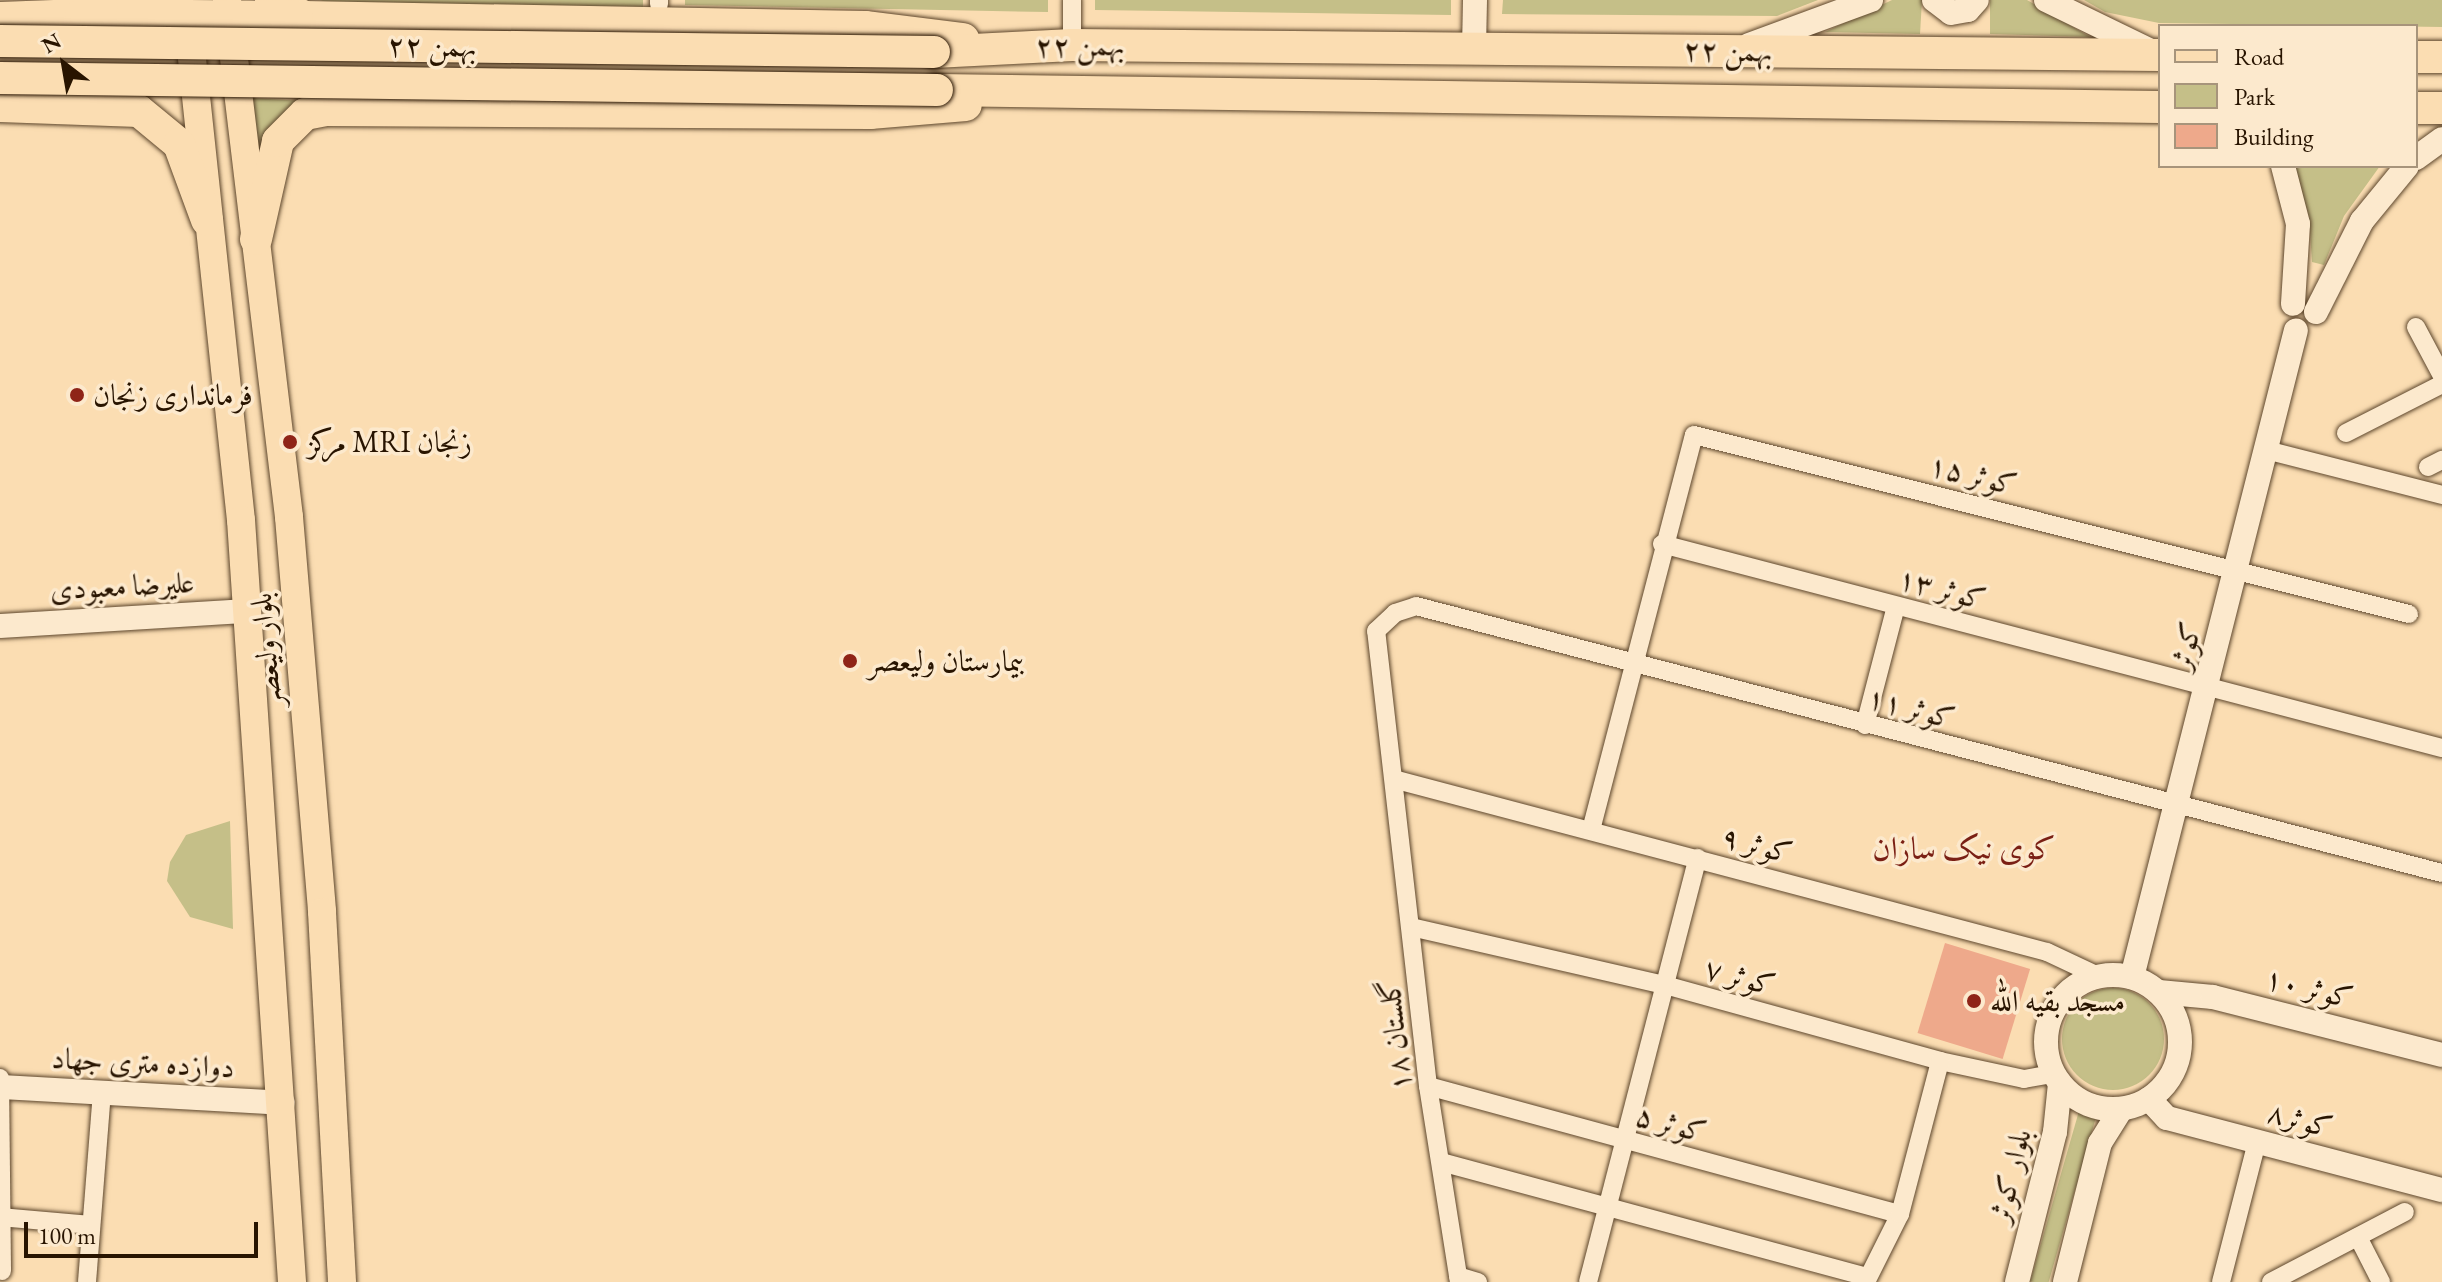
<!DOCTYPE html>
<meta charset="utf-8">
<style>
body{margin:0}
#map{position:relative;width:2442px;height:1282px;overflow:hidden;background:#fbddb2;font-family:"EB Garamond",Amiri,serif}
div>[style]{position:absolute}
.green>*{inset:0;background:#c5bf88;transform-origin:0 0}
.round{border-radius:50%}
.building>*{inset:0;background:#eea98b;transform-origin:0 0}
.roads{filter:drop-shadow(0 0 2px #5d462c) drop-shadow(0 0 2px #5d462c)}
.street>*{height:18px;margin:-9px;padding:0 9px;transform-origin:9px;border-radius:9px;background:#fce9cd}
.secondary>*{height:24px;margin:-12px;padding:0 12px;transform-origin:12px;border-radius:12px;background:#fce9cd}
.secondary>.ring{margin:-12px;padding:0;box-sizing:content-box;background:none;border:24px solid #fce9cd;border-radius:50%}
.primary>*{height:28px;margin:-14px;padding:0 14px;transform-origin:14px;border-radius:14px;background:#fbddb2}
.highway>*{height:32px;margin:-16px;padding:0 16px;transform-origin:16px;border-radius:16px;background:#fbddb2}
.bridges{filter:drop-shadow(0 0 2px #281400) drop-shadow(0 0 2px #281400)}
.highway-bridge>*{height:32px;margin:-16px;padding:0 16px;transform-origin:16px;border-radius:16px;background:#fbddb2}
.dots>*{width:22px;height:22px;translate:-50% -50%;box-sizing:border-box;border:4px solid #fce9cd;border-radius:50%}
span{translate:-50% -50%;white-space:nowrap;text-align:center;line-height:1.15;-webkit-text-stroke:7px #fce9cd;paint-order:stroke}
.street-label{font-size:30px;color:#281400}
.poi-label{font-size:30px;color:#281400}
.left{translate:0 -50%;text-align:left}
.neighbourhood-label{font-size:32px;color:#7a1f14}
.legend{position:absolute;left:2158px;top:24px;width:260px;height:144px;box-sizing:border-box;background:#fce9cd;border:2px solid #a7947b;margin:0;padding:10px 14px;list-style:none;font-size:24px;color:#281400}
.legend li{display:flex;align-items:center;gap:16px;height:40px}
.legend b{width:40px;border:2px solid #a7947b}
.north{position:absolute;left:24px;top:24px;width:80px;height:80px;-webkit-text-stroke:6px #fce9cd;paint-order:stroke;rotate:329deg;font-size:22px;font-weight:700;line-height:32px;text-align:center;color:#281400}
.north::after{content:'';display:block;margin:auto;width:28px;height:36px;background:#281400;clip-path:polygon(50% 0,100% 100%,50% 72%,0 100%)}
.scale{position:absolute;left:24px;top:1222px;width:234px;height:36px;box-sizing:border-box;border:4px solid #281400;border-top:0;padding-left:10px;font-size:24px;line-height:28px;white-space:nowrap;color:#281400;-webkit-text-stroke:6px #fce9cd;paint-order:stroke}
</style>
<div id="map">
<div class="green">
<i style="clip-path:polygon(320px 0,643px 0,643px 8px,336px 5px)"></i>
<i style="clip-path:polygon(685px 0,1048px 0,1048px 12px,685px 5px)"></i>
<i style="clip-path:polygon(1095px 0,1451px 0,1451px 15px,1095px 10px)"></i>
<i style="clip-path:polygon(1503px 0,1818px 0,1777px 16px,1502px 14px)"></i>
<i style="clip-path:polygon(1892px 0,1922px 0,1920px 34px,1825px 32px)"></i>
<i style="clip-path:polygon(1990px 0,2027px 0,2090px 37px,1990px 34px)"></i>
<i style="clip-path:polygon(2084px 0,2442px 0,2442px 27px,2159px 23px,2105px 12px)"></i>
<i style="clip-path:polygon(251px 98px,361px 104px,312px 109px,258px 171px)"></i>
<i style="clip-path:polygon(2293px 166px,2380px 166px,2344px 216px,2324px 265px,2312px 262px,2309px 217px)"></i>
<i style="clip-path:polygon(230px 821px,233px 929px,190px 917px,167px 881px,170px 862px,186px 835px)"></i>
<i class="round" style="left:2062px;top:988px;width:102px;height:102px"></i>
<i style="left:2079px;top:1111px;width:18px;height:177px;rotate:16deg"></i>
</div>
<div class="building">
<i style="left:1945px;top:943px;width:89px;height:94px;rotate:17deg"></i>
</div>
<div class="roads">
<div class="street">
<i style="left:1072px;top:0;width:45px;rotate:90deg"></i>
<i style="left:659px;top:4px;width:4px;rotate:-90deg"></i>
<i style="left:2416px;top:327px;width:55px;rotate:62deg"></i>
<i style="left:2346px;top:433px;width:108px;rotate:-27deg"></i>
<i style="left:2270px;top:451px;width:178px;rotate:14.3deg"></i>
<i style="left:2428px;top:467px;width:16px;rotate:-27deg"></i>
<i style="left:1662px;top:544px;width:806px;rotate:14.66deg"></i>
<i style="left:1865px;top:725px;width:123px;rotate:-75.4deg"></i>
<i style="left:1397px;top:780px;width:672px;rotate:14.82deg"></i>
<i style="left:2047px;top:952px;width:56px;rotate:25.2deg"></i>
<i style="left:1591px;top:830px;width:408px;rotate:-75.4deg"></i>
<i style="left:1694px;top:435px;width:737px;rotate:14.06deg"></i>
<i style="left:1411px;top:927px;width:261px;rotate:12.9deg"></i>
<i style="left:1665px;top:985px;width:285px;rotate:15.4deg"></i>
<i style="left:1940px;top:1061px;width:86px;rotate:12.1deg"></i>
<i style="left:2024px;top:1079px;width:29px;rotate:-10deg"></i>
<i style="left:0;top:1078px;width:193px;rotate:89.4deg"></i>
<i style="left:1428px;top:1086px;width:489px;rotate:15.2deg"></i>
<i style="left:1441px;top:1162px;width:440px;rotate:15.1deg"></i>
<i style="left:0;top:1217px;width:91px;rotate:5deg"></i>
<i style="left:2358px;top:1237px;width:51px;rotate:62.9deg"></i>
<i style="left:1458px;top:1276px;width:21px;rotate:17deg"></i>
<i style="left:87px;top:1282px;width:191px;rotate:-85.5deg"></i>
<i style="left:1459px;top:1282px;width:198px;rotate:-99deg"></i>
<i style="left:1428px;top:1086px;width:458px;rotate:-96.5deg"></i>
<i style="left:1376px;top:631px;width:26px;rotate:-43deg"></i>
<i style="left:1395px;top:613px;width:22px;rotate:-18deg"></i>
<i style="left:1416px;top:606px;width:1060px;rotate:14.59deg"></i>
<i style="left:1588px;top:1282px;width:438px;rotate:-75.5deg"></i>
<i style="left:1866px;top:1282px;width:76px;rotate:-63.4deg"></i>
<i style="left:1900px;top:1214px;width:158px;rotate:-75.3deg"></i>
<i style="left:2221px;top:1282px;width:145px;rotate:-75.6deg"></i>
<i style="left:2271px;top:1282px;width:151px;rotate:-27.6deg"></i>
</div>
<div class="secondary">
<i style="left:1934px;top:0;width:21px;rotate:37deg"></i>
<i style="left:1951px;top:13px;width:17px;rotate:-10deg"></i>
<i style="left:1968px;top:10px;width:13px;rotate:-48deg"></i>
<i style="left:2046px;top:0;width:119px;rotate:25.9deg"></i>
<i style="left:1749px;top:45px;width:130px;rotate:-20.2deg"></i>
<i style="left:1474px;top:48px;width:48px;rotate:-88.8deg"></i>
<i style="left:2416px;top:158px;width:32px;rotate:-36deg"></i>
<i style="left:2283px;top:166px;width:60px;rotate:75.5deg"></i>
<i style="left:2298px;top:224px;width:80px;rotate:93.6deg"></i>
<i style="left:2316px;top:312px;width:102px;rotate:-63.2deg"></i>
<i style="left:2362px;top:221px;width:71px;rotate:-50.7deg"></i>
<i style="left:0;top:626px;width:248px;rotate:-3.5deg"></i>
<i class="ring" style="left:2046px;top:975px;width:110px;height:110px"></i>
<i style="left:2132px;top:977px;width:667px;rotate:-75.78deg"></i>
<i style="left:2159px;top:992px;width:54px;rotate:5.3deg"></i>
<i style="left:2213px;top:997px;width:236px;rotate:14.2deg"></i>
<i style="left:0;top:1087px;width:283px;rotate:3.2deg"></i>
<i style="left:2149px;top:1099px;width:26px;rotate:47deg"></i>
<i style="left:2167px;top:1118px;width:284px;rotate:14.7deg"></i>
<i style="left:2017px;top:1282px;width:155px;rotate:-75.8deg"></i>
<i style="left:2055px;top:1132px;width:48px;rotate:-84.1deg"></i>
<i style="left:2065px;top:1282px;width:143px;rotate:-75.9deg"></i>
<i style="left:2100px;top:1143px;width:40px;rotate:-58deg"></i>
</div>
<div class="primary">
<i style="left:227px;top:0;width:521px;rotate:83.16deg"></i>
<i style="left:289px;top:517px;width:396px;rotate:85.2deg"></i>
<i style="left:322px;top:912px;width:371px;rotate:86.9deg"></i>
<i style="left:188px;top:21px;width:502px;rotate:83.94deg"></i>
<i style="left:241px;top:520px;width:764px;rotate:86.17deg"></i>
</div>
<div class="highway">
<i style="left:271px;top:0;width:37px;rotate:27deg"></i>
<i style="left:304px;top:17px;width:561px;rotate:1.02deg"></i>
<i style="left:865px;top:27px;width:99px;rotate:7deg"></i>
<i style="left:81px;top:15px;width:216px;rotate:0.5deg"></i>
<i style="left:0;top:18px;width:81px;rotate:-2.1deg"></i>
<i style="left:81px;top:15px;width:22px;rotate:-22deg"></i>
<i style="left:934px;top:52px;width:138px;rotate:-2.9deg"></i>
<i style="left:1072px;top:45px;width:1088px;rotate:0.53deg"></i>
<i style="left:2416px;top:57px;width:26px"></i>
<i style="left:937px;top:90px;width:1223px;rotate:0.8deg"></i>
<i style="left:0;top:106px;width:139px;rotate:2.1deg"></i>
<i style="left:139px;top:111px;width:52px;rotate:39.5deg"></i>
<i style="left:179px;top:144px;width:81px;rotate:69.8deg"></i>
<i style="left:2416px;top:108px;width:26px"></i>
<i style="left:256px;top:239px;width:100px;rotate:-77.3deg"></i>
<i style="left:278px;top:141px;width:38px;rotate:-45deg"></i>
<i style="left:305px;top:114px;width:20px;rotate:-11deg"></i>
<i style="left:325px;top:110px;width:545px;rotate:0.32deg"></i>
<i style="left:870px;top:113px;width:96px;rotate:-4.8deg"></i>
</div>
</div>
<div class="bridges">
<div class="highway-bridge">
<i style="left:0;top:41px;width:934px;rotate:0.67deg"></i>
<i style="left:0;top:78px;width:937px;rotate:0.73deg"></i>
</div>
</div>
<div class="dots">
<i style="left:77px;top:395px;background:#8f2418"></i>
<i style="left:290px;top:442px;background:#8f2418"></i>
<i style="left:850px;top:661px;background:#8f2418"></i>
<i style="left:1974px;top:1001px;background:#8f2418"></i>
</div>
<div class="street-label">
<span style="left:432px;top:46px;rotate:1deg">۲۲ بهمن</span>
<span style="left:1080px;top:46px;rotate:-1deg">۲۲ بهمن</span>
<span style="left:1728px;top:51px;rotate:1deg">۲۲ بهمن</span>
<span style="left:1973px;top:475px;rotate:14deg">۱۵ کوثر</span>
<span style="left:122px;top:586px;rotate:-3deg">علیرضا معبودی</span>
<span style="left:1942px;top:589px;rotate:15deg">کوثر ۱۳</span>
<span style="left:2186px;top:646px;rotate:-75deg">کوثر</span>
<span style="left:266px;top:650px;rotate:-95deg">بلوار ولیعصر</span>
<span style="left:1911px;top:708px;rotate:15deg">کوثر ۱۱</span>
<span style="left:1757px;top:845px;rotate:15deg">کوثر ۹</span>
<span style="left:1740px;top:977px;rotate:15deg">کوثر ۷</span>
<span style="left:2309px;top:988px;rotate:14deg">کوثر ۱۰</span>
<span style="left:1395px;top:1035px;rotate:-96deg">گلستان ۱۸</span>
<span style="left:143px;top:1063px;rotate:3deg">دوازده متری جهاد</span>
<span style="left:2300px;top:1120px;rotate:15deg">کوثر۸</span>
<span style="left:1671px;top:1124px;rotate:15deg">کوثر ۵</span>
<span style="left:2010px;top:1176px;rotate:-76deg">بلوار کوثر</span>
</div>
<div class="poi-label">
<span class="left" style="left:93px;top:395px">فرمانداری زنجان</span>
<span class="left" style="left:308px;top:442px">مرکز MRI زنجان</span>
<span class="left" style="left:868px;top:661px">بیمارستان ولیعصر</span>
<span class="left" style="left:1990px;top:1001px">مسجد بقیه الله</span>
</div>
<div class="neighbourhood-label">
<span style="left:1964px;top:848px">کوی نیک سازان</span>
</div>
<ul class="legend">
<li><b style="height:10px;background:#fbddb2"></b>Road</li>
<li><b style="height:22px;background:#c5bf88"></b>Park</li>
<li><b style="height:22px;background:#eea98b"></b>Building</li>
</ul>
<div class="north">N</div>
<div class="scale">100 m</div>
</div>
